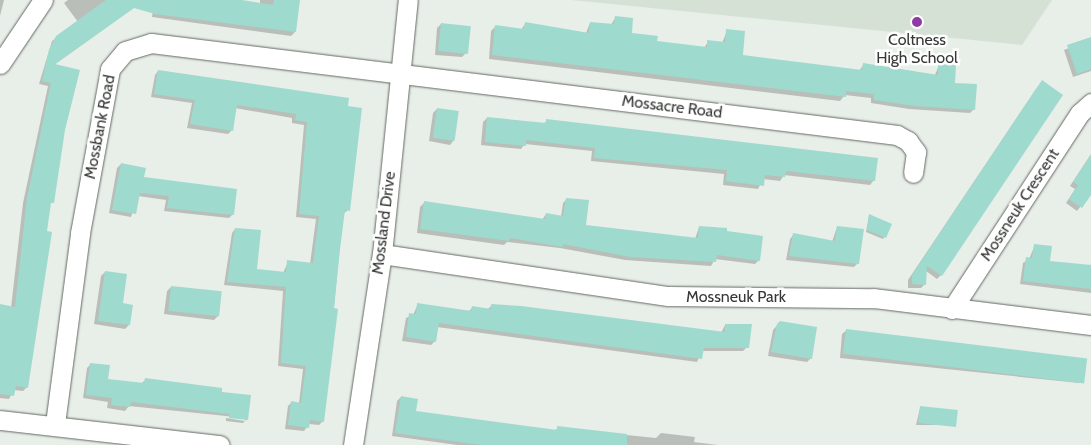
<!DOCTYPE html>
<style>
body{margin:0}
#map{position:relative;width:1091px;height:445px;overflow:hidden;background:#e8eee8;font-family:Cabin,sans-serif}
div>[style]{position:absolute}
.built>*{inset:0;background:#d6e1d6}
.shadow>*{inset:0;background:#0003}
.building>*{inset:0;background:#9edbce;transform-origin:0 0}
.roads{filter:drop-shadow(0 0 1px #646864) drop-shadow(0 0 1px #646864)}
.minor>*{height:19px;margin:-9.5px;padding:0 9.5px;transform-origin:9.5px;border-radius:9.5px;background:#fff}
.dots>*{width:14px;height:14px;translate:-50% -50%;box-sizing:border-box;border:2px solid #fff;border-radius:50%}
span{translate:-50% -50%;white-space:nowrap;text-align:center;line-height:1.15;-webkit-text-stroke:5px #fff;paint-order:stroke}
.poi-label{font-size:16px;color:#353835}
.street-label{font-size:16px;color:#353835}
</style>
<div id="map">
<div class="built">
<i style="clip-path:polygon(571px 0,1052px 0,1022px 45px)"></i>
</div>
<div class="shadow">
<i style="clip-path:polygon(0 0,4px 0,0 16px)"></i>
<i style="clip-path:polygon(68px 0,137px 0,135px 7px,54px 65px,64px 129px,49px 206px,27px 387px,23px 391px,14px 390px,9px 399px,0 398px,0 369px,4px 369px,23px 203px,48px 86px,39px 84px,52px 41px,78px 22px,64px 3px)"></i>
<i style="clip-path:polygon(154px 0,229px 0,260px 4px,260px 0,299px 0,295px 32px,291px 36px,152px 17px)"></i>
<i style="clip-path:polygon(615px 18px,630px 34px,656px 42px,704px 48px,708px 42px,722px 43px,727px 31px,741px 56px,859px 71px,864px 64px,935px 75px,939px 65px,974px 109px,970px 113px,909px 109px,871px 103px,871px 98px,845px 95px,840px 101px,489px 59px,491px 31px,495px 27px,521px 30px,525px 24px,586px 33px,590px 23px,611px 25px)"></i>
<i style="clip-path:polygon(441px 24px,466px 53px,462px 57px,435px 55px,437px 28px)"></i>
<i style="clip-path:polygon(1091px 39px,1091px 71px,1073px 77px,1064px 50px)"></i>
<i style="clip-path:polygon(158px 71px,347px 99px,348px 210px,343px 214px,323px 421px,319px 425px,309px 424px,304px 431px,285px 429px,288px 406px,291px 403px,299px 403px,303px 369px,278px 366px,283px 291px,224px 285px,232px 233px,235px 229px,255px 270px,283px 273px,288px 262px,310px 264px,316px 219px,296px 217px,304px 125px,292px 123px,292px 118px,235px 108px,231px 131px,228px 134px,187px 128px,192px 103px,151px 97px,155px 75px)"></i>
<i style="clip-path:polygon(1038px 86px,941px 275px,937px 279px,926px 271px,925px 284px,921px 288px,908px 288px,908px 280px)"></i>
<i style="clip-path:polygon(437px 109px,454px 140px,450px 145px,429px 141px,433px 113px)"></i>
<i style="clip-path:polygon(487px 118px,543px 124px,547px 121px,874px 180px,870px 185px,784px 175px,780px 181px,763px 179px,758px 189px,723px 185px,724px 174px,591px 161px,592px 151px,525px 144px,521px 149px,481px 145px,483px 122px)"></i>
<i style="clip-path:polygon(1091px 154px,1091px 193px,1077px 211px,1066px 203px,1075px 189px,1070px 186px)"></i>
<i style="clip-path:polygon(121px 164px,143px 178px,233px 214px,229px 218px,164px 211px,166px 200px,138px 196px,131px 217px,109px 213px,117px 168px)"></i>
<i style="clip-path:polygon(567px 199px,585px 226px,695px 239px,699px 227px,726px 232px,759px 260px,755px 264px,715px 259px,711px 266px,625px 260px,560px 248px,507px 242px,504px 245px,417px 233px,420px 207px,424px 203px,542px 220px,546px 214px,561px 217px,563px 203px)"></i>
<i style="clip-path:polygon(869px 215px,891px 224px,883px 239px,866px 232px)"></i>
<i style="clip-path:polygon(837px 227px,858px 263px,854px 267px,786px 260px,790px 239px,794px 234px,832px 242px)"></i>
<i style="clip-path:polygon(1035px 245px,1048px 262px,1091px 266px,1091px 293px,1020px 284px,1023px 263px,1029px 259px)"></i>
<i style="clip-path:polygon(105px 272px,129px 325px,125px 329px,94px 324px,101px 276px)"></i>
<i style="clip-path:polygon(171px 287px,218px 316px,214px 320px,164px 314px,167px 291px)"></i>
<i style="clip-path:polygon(418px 304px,469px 311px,473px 307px,487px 310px,492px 305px,721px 333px,725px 325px,747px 347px,743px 351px,702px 351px,697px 362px,437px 327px,435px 341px,431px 345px,402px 341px,406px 318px,413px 315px)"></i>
<i style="clip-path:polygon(780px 322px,811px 358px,807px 362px,768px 356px,773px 330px)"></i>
<i style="clip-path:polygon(847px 330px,1083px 379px,1079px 383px,840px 358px,842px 334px)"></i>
<i style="clip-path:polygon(91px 364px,107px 380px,141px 384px,145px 380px,220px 393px,247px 419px,243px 423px,226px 421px,226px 418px,245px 421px,245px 418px,129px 406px,125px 411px,107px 408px,108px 402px,83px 398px,87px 368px)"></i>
<i style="clip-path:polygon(401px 397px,415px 412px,554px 431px,558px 428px,656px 438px,661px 433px,695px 437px,694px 442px,718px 445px,457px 445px,392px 436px,397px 401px)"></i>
<i style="clip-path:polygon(920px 408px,954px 425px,916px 425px)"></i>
</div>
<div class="building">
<i style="clip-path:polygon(106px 0,242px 0,273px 5px,274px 0,300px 0,296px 32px,155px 14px,134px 8px,55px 64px,80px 70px,65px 130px,54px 203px,51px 203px,47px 231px,52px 232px,28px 388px,16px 386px,14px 396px,0 394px,0 304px,15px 307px,27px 198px,51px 83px,42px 81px,49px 50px,56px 36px)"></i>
<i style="clip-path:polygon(615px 16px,633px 18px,632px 33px,658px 36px,657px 41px,707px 47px,707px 40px,725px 42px,726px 29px,745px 31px,743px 55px,862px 70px,863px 63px,938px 75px,938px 64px,956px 65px,955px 83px,977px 84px,975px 110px,914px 106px,874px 100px,874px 94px,846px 91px,846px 97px,492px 55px,495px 25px,524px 29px,525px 22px,589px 33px,590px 22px,614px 24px)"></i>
<i style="left:441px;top:23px;width:30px;height:28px;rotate:6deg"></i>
<i style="clip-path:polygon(1091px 37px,1091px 69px,1077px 74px,1067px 45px)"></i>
<i style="clip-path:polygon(158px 70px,349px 98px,348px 106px,362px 108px,350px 211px,345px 210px,340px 249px,334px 308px,338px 309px,324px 422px,310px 420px,309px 428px,288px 425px,291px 401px,301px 403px,306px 366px,281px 363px,286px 287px,227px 282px,235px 228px,261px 230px,257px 269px,286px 272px,287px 260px,313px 263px,319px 216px,299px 214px,307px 122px,295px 120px,296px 114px,237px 105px,233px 131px,190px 124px,195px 100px,154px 94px)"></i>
<i style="clip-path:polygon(1042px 80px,1063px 95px,942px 276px,927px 266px,926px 285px,912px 284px,912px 275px)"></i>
<i style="left:437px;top:108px;width:22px;height:30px;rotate:8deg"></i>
<i style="clip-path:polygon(487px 117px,546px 123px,546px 119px,878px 158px,875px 181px,786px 171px,785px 177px,765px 175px,764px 186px,726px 181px,727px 170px,594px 158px,595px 148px,526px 140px,526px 146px,485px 142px)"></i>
<i style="clip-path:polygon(1091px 155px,1091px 195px,1082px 208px,1069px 199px,1078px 185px,1073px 182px)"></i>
<i style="clip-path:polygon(121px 163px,146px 168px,144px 177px,237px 189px,234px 215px,167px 208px,169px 196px,140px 193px,136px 214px,112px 210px)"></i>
<i style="clip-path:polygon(566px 198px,589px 200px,586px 225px,698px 238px,699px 226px,727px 228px,727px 231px,763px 236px,760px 261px,717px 255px,716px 262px,630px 257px,563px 244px,563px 247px,510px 238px,509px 241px,420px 229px,424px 201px,545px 219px,546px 213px,563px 216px)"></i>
<i style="clip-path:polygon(869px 214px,892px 224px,886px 238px,867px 230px)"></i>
<i style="clip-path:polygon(837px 226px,864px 229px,859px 264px,789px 256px,793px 233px,835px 241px)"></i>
<i style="clip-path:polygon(1034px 244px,1052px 246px,1050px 261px,1091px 265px,1091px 289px,1023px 281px,1026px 257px,1032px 258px)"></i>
<i style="clip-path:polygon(105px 271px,127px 274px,123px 303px,133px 305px,130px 325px,98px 321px)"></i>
<i style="left:171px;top:286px;width:51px;height:25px;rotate:6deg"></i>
<i style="clip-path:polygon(417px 303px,471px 311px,472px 306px,491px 309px,491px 304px,521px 306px,725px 332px,725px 324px,752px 324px,749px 348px,704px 348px,702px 359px,439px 323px,436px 342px,406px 337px,409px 313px,416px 314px)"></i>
<i style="clip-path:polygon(780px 321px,817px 327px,812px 359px,771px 352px,777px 324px)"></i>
<i style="left:846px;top:329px;width:243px;height:25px;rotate:7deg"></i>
<i style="clip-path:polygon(90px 363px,110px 365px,108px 379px,144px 383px,145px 378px,222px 388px,222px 392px,251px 395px,248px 420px,229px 418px,229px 414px,131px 402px,130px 407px,111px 405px,112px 398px,86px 395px)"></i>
<i style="clip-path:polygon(401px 396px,418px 399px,416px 411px,557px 430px,557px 426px,627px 434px,627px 445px,481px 445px,395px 433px)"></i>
<i style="left:920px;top:406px;width:38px;height:17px;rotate:6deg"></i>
</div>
<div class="roads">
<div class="minor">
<i style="left:0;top:64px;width:77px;rotate:-56.1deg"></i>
<i style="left:382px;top:254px;width:289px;rotate:8.4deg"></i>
<i style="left:668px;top:296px;width:206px;rotate:0.6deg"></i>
<i style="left:874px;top:298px;width:219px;rotate:7.1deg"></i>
<i style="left:952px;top:309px;width:234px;rotate:-56.9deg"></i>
<i style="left:1080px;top:113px;width:15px;rotate:-42deg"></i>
<i style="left:0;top:420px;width:221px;rotate:6.5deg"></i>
<i style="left:55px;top:424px;width:193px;rotate:-82.5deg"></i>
<i style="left:80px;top:233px;width:167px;rotate:-79.6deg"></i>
<i style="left:110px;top:69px;width:23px;rotate:-50deg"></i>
<i style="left:125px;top:51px;width:27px;rotate:-17deg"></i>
<i style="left:151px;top:43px;width:752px;rotate:7.03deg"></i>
<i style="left:897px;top:135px;width:13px;rotate:29deg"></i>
<i style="left:908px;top:141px;width:14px;rotate:54deg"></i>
<i style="left:916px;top:152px;width:21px;rotate:98deg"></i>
<i style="left:353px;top:445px;width:193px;rotate:-81.4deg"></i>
<i style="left:382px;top:254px;width:255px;rotate:-84.2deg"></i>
</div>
</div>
<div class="dots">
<i style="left:917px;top:22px;background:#8f39a6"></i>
</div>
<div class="poi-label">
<span style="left:917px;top:49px">Coltness<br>High School</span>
</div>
<div class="street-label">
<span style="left:672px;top:107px;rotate:7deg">Mossacre Road</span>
<span style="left:100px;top:127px;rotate:-79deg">Mossbank Road</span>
<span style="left:1020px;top:205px;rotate:-57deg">Mossneuk Crescent</span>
<span style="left:384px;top:223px;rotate:-83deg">Mossland Drive</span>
<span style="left:736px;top:297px">Mossneuk Park</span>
</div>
</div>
